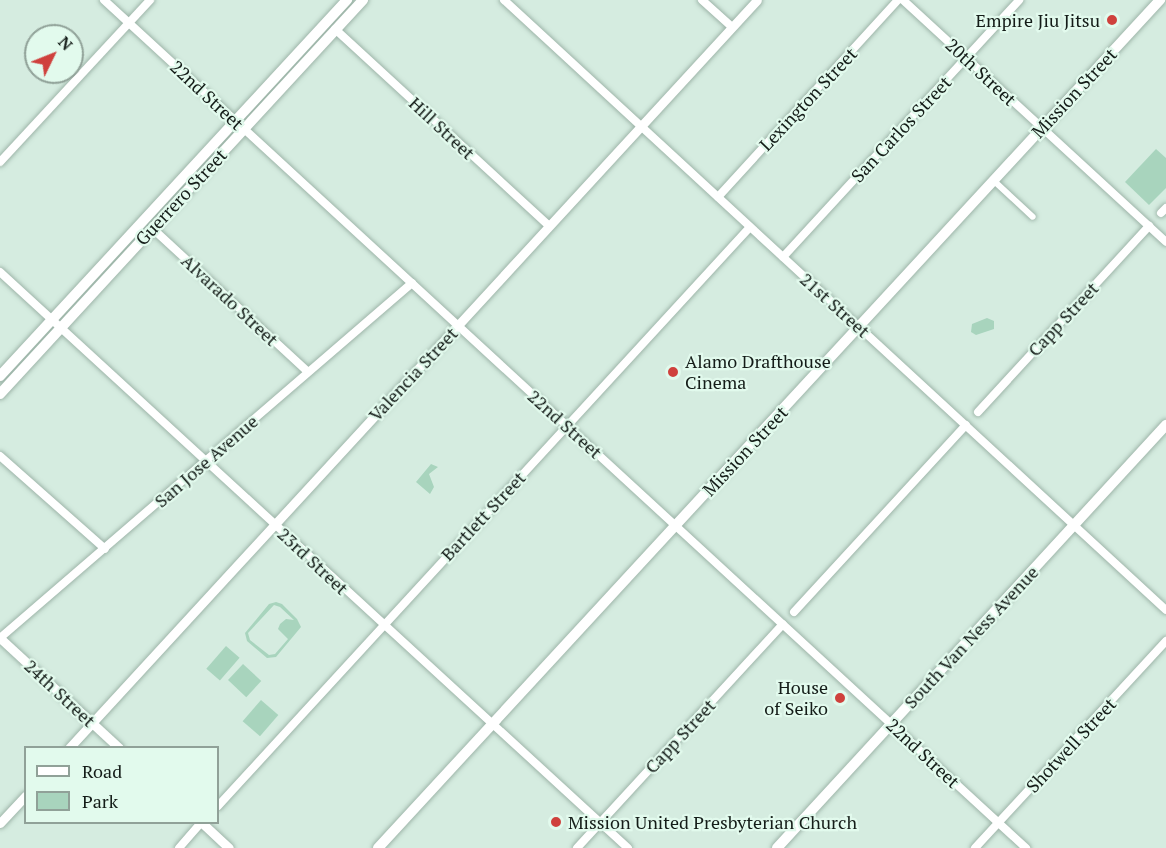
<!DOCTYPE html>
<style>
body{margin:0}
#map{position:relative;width:1166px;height:848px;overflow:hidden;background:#d5ece0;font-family:"PT Serif",serif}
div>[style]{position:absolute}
.green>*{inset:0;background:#a8d4bd;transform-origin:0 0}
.roads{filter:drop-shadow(0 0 2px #9eb5a9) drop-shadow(0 0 2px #9eb5a9)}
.pedestrian>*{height:6px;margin:-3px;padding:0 3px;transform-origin:3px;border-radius:3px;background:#fff}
.minor>*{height:8px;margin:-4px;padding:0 4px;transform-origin:4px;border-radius:4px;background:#fff}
.tertiary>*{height:9px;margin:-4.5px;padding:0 4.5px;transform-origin:4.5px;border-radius:4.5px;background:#fff}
.secondary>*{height:10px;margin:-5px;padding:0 5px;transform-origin:5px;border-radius:5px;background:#fff}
.dots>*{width:16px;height:16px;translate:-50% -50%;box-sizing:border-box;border:3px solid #e2faed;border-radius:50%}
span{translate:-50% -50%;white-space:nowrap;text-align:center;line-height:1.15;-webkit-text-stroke:4.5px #e2faed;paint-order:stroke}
.poi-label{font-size:18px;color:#141c18}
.right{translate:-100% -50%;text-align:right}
.left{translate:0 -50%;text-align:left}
.street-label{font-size:18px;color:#141c18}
.legend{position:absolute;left:24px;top:746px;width:195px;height:78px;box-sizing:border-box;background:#e2faed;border:2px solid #90a198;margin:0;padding:8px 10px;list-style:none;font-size:18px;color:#141c18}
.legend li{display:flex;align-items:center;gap:12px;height:30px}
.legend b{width:30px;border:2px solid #90a198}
.north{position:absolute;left:24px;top:24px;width:60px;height:60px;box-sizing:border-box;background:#e2faed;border:2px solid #90a198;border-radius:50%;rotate:47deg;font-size:16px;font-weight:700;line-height:24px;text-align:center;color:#141c18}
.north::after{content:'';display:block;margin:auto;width:21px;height:27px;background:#cf413d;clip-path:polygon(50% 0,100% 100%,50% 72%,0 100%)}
</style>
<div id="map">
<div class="green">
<i style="clip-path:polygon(1156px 149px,1166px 158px,1166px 188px,1149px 205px,1125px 182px)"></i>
<i style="clip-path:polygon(987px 318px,994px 321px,994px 329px,976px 335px,971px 332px,972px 324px)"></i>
<i style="clip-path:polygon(431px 464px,438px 467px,429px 474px,434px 487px,430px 494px,416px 482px)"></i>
<i style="clip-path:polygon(evenodd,276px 602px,282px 604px,297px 619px,301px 627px,276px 657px,267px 658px,247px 641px,245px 633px,269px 604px,276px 602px,274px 605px,280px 607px,294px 620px,286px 619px,280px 624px,278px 629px,288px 639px,275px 654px,269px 655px,250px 640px,248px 633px,274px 605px)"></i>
<i style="left:226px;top:646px;width:18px;height:30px;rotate:41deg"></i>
<i style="left:243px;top:664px;width:25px;height:22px;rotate:43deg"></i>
<i style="left:261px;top:700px;width:23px;height:28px;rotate:41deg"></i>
</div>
<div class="roads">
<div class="pedestrian">
<i style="left:993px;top:180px;width:54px;rotate:42.8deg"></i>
</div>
<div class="minor">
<i style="left:104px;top:0;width:1253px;rotate:42.61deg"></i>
<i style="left:504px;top:0;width:900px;rotate:42.66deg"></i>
<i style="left:702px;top:0;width:40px;rotate:42deg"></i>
<i style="left:903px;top:0;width:357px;rotate:42.6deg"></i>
<i style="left:335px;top:29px;width:291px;rotate:42.6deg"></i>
<i style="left:0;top:162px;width:221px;rotate:-47.2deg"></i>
<i style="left:718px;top:197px;width:267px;rotate:-47.6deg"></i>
<i style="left:1161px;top:213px;width:7px;rotate:-45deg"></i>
<i style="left:152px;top:228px;width:212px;rotate:42.7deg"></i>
<i style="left:783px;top:257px;width:349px;rotate:-47.4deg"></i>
<i style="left:0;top:272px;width:852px;rotate:42.53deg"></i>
<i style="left:978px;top:412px;width:253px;rotate:-47.4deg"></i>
<i style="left:0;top:456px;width:140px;rotate:41.5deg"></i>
<i style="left:794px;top:612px;width:254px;rotate:-47.4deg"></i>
<i style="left:0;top:638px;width:544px;rotate:-40.75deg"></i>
<i style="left:218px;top:806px;width:786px;rotate:-47.42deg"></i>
<i style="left:179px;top:848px;width:35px;rotate:-49deg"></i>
<i style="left:577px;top:848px;width:304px;rotate:-47.4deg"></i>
<i style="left:975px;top:848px;width:282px;rotate:-47.3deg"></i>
</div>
<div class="tertiary">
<i style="left:0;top:638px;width:162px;rotate:42.7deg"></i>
<i style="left:69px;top:748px;width:1016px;rotate:-47.39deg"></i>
<i style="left:201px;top:822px;width:38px;rotate:43deg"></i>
<i style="left:0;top:823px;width:38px;rotate:-47deg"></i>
</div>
<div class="secondary">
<i style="left:0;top:376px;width:512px;rotate:-47.3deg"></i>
<i style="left:0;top:394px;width:536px;rotate:-47.35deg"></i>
<i style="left:378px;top:848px;width:1154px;rotate:-47.32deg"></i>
<i style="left:777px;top:848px;width:575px;rotate:-47.4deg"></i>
</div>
</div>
<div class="dots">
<i style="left:1112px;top:20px;background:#cf413d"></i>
<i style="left:673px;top:372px;background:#cf413d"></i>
<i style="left:840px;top:698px;background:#cf413d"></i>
<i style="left:556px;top:822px;background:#cf413d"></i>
</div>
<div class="poi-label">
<span class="right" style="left:1100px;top:20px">Empire Jiu Jitsu</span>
<span class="left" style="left:685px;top:372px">Alamo Drafthouse<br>Cinema</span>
<span class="right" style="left:828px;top:698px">House<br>of Seiko</span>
<span class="left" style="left:568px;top:822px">Mission United Presbyterian Church</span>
</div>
<div class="street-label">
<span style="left:981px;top:72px;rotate:43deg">20th Street</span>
<span style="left:1074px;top:93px;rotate:-47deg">Mission Street</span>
<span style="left:207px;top:95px;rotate:43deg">22nd Street</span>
<span style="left:808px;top:99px;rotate:-47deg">Lexington Street</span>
<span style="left:442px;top:128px;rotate:43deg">Hill Street</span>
<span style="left:901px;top:129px;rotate:-47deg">San Carlos Street</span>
<span style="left:181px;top:197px;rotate:-47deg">Guerrero Street</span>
<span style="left:230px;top:300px;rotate:43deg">Alvarado Street</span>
<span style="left:835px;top:305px;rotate:42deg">21st Street</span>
<span style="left:1063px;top:319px;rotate:-47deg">Capp Street</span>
<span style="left:413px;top:374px;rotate:-47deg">Valencia Street</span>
<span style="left:565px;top:424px;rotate:42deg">22nd Street</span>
<span style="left:745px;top:451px;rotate:-47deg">Mission Street</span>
<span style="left:206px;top:461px;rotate:-41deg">San Jose Avenue</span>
<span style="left:483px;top:516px;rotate:-47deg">Bartlett Street</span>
<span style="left:313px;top:561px;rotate:43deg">23rd Street</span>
<span style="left:971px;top:637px;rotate:-47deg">South Van Ness Avenue</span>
<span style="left:60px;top:693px;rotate:43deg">24th Street</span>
<span style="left:680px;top:736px;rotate:-47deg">Capp Street</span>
<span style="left:1071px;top:745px;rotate:-47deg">Shotwell Street</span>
<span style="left:923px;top:753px;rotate:43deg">22nd Street</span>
</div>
<ul class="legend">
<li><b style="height:8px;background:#fff"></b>Road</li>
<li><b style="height:16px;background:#a8d4bd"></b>Park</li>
</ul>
<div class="north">N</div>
</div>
